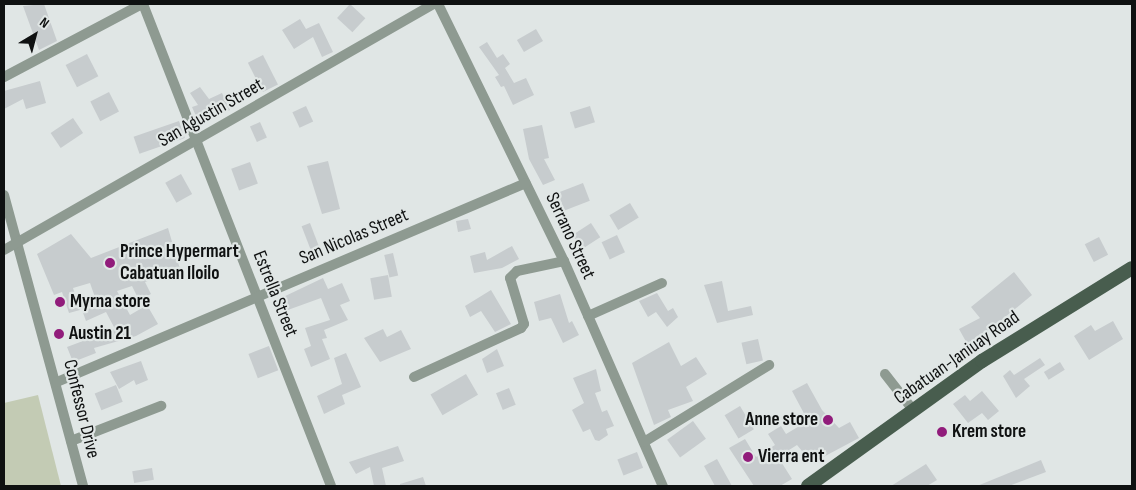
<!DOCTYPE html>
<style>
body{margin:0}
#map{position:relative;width:1136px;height:490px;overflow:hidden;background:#e0e6e5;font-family:"Sofia Sans Condensed",sans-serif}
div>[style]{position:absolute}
.green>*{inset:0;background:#c3cbb4}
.building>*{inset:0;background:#c7ccce;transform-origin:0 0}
.minor>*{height:10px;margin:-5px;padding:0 5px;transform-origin:5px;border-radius:5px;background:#8e9a91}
.primary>*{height:14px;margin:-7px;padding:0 7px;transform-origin:7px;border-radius:7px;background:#485d4e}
.dots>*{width:14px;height:14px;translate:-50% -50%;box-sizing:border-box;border:2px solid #e0e6e5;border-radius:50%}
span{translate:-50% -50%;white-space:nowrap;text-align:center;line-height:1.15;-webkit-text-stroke:4.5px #e0e6e5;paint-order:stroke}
.street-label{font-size:19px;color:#0f1111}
.poi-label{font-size:19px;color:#0f1111;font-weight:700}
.left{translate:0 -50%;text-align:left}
.right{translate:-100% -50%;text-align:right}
.frame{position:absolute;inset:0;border:5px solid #0f1111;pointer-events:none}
.north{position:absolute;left:10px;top:10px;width:50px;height:50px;-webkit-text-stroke:4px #e0e6e5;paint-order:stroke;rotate:37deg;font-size:14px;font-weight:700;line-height:20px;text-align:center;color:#0f1111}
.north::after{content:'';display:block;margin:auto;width:18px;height:22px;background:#0f1111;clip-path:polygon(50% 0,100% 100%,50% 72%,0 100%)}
</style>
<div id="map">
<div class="green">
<i style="clip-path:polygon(38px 395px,61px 486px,4px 486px,4px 403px)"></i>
</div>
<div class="building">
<i style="clip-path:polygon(44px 4px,57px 41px,39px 50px,23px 6px)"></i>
<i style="left:350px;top:4px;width:21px;height:19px;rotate:43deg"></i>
<i style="clip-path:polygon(300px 19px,306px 29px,319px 23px,333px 52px,322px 57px,313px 37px,294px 49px,282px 30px)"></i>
<i style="left:536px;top:29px;width:14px;height:22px;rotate:60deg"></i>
<i style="clip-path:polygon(487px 42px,497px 58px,503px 54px,510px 64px,505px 68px,514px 83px,526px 78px,534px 95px,513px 105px,504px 86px,501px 87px,495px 77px,499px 75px,479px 47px)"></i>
<i style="left:87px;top:54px;width:25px;height:24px;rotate:63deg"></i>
<i style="left:263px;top:55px;width:33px;height:17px;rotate:63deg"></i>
<i style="clip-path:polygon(40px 81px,46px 103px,26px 109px,23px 99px,4px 109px,4px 91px)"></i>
<i style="clip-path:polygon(200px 87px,209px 99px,222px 93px,230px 110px,200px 125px,192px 107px,198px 105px,190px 93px)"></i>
<i style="left:109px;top:92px;width:22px;height:21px;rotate:63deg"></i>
<i style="left:306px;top:106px;width:17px;height:15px;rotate:65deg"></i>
<i style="left:590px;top:106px;width:17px;height:21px;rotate:73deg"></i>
<i style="left:73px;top:118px;width:18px;height:27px;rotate:56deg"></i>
<i style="left:179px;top:121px;width:18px;height:48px;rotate:71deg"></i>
<i style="left:260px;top:122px;width:17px;height:11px;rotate:66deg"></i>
<i style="clip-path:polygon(542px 125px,549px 158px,544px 159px,555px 180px,543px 185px,529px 159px,523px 129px)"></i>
<i style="clip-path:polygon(328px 161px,340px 209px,322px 214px,307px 166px)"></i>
<i style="left:250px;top:162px;width:23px;height:20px;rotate:70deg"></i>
<i style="left:181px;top:174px;width:23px;height:18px;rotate:61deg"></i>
<i style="left:583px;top:183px;width:19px;height:27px;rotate:69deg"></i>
<i style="left:630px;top:203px;width:17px;height:24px;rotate:59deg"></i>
<i style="clip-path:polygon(468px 219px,471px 229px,458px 232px,456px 221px)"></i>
<i style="left:310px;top:223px;width:28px;height:9px;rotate:69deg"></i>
<i style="left:591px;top:223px;width:17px;height:22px;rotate:57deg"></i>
<i style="clip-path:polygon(168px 228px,180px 269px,145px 282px,151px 294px,139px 300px,132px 286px,117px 291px,130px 315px,147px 305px,158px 324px,136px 336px,94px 348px,96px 353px,73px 362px,67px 347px,115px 329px,106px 312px,86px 321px,82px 310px,97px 303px,90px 283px,73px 288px,80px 310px,69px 313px,62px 292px,54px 295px,37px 254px,71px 234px,91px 258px)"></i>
<i style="left:617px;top:235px;width:19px;height:17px;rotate:65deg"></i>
<i style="left:1099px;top:237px;width:20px;height:16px;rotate:63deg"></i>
<i style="clip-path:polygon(512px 246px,519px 259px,502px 268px,474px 273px,470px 256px,485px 252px,487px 260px)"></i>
<i style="left:393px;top:253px;width:23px;height:9px;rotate:77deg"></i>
<i style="clip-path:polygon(1014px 272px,1032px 295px,969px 347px,959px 329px,980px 318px,971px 307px)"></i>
<i style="left:388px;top:275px;width:22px;height:18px;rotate:80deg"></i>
<i style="clip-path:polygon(323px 278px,328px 289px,342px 283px,350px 301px,340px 305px,348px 320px,324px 330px,327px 338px,322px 339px,330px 359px,311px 367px,304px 349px,311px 346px,305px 328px,330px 320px,321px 298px,285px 311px,279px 299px)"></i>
<i style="clip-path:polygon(722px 281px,728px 311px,751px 306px,753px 315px,717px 323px,704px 285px)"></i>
<i style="clip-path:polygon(491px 290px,511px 324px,495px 332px,481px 311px,470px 317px,465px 306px)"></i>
<i style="clip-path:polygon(657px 293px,668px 311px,673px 308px,678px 317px,667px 327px,656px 312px,648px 317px,639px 301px)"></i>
<i style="clip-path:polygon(560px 294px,569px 323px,572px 321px,579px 335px,563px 343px,551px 318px,539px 321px,534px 302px)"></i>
<i style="clip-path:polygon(1113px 321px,1123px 339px,1089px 360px,1074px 336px,1091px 325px,1095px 331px)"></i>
<i style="clip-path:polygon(383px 329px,387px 337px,401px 330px,411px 349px,380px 362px,364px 338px)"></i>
<i style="left:758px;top:339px;width:22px;height:17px;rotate:77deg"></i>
<i style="clip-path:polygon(669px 342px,681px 366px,696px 357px,707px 374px,686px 387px,693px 401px,668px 410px,671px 417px,654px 425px,632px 363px)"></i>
<i style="left:269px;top:346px;width:26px;height:22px;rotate:69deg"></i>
<i style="clip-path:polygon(497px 349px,504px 366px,487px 373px,482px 359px)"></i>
<i style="clip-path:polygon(346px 353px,361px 387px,342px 395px,345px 404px,324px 414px,317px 396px,342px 384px,334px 358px)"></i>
<i style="clip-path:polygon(1040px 358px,1045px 365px,1024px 379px,1030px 386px,1016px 398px,1003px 376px,1010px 370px,1014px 375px)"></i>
<i style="clip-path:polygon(141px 361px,148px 380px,136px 385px,134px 380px,119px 389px,110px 372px)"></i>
<i style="left:1060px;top:362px;width:9px;height:19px;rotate:58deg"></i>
<i style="clip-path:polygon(596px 369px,601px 391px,595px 393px,602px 412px,607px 410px,614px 426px,606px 429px,608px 435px,599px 441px,595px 440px,590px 429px,583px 432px,572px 410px,584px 403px,573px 378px)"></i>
<i style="left:466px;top:374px;width:24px;height:41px;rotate:60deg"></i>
<i style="clip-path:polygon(807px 383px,822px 410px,839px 428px,850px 422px,859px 438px,812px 463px,797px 445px,778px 457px,792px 479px,780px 486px,754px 486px,729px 448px,745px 439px,756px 457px,775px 445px,768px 434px,781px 426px,786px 434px,808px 421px,792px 391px)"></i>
<i style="left:116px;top:385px;width:18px;height:23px;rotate:68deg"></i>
<i style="left:509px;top:388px;width:18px;height:14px;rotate:68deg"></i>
<i style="clip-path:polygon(982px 391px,999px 411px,988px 420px,982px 413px,968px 423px,953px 404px,965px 395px,970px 401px)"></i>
<i style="left:740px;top:406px;width:27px;height:18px;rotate:59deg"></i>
<i style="left:693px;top:421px;width:22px;height:32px;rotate:54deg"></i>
<i style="clip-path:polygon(398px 446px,404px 461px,382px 468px,386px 486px,374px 486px,370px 467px,356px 474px,349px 462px)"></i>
<i style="left:637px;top:452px;width:17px;height:21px;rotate:69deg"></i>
<i style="clip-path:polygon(717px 459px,732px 486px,715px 486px,704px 466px)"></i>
<i style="clip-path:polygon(1041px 460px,1046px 472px,1009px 486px,977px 486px)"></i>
<i style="clip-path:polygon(926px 464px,937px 480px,927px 486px,891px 486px)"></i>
<i style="left:152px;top:468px;width:12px;height:20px;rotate:81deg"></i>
<i style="clip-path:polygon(423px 477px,426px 486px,400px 486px,400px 484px)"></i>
</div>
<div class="minor">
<i style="left:143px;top:4px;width:517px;rotate:68.69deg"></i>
<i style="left:438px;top:4px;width:286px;rotate:63.9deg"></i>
<i style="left:564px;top:261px;width:246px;rotate:66.3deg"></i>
<i style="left:4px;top:77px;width:156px;rotate:-27.9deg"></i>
<i style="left:4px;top:195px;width:302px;rotate:74.8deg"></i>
<i style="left:4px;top:250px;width:495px;rotate:-29.8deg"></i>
<i style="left:588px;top:316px;width:81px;rotate:-24deg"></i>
<i style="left:885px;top:374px;width:46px;rotate:52.1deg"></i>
<i style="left:414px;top:377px;width:118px;rotate:-24.6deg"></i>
<i style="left:521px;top:328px;width:5px;rotate:-53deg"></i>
<i style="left:524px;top:324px;width:48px;rotate:-106.9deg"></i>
<i style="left:510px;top:278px;width:10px;rotate:-45deg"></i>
<i style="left:517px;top:271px;width:48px;rotate:-12deg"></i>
<i style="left:57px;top:382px;width:509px;rotate:-22.99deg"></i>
<i style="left:71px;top:441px;width:97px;rotate:-21.3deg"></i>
<i style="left:644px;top:442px;width:147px;rotate:-31.6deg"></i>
</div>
<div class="primary">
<i style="left:808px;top:486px;width:214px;rotate:-35.7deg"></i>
<i style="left:982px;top:361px;width:176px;rotate:-31.8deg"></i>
</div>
<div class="dots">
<i style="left:110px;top:263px;background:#911c7b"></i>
<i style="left:60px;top:302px;background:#911c7b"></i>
<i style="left:59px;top:334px;background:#911c7b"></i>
<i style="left:828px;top:420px;background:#911c7b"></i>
<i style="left:942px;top:432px;background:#911c7b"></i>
<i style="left:748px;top:457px;background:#911c7b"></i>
</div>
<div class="street-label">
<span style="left:211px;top:113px;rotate:-30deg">San Agustin Street</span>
<span style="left:570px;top:236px;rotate:65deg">Serrano Street</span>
<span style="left:354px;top:237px;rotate:-23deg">San Nicolas Street</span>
<span style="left:275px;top:294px;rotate:68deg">Estrella Street</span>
<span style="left:957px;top:358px;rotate:-35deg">Cabatuan-Janiuay Road</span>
<span style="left:81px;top:409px;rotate:76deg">Confessor Drive</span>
</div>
<div class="poi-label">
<span class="left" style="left:120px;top:263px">Prince Hypermart<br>Cabatuan Iloilo</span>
<span class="left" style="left:70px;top:302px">Myrna store</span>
<span class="left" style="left:69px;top:334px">Austin 21</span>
<span class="right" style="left:818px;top:420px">Anne store</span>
<span class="left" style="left:952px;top:432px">Krem store</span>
<span class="left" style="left:758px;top:457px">Vierra ent</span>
</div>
<div class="frame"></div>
<div class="north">N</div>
</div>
